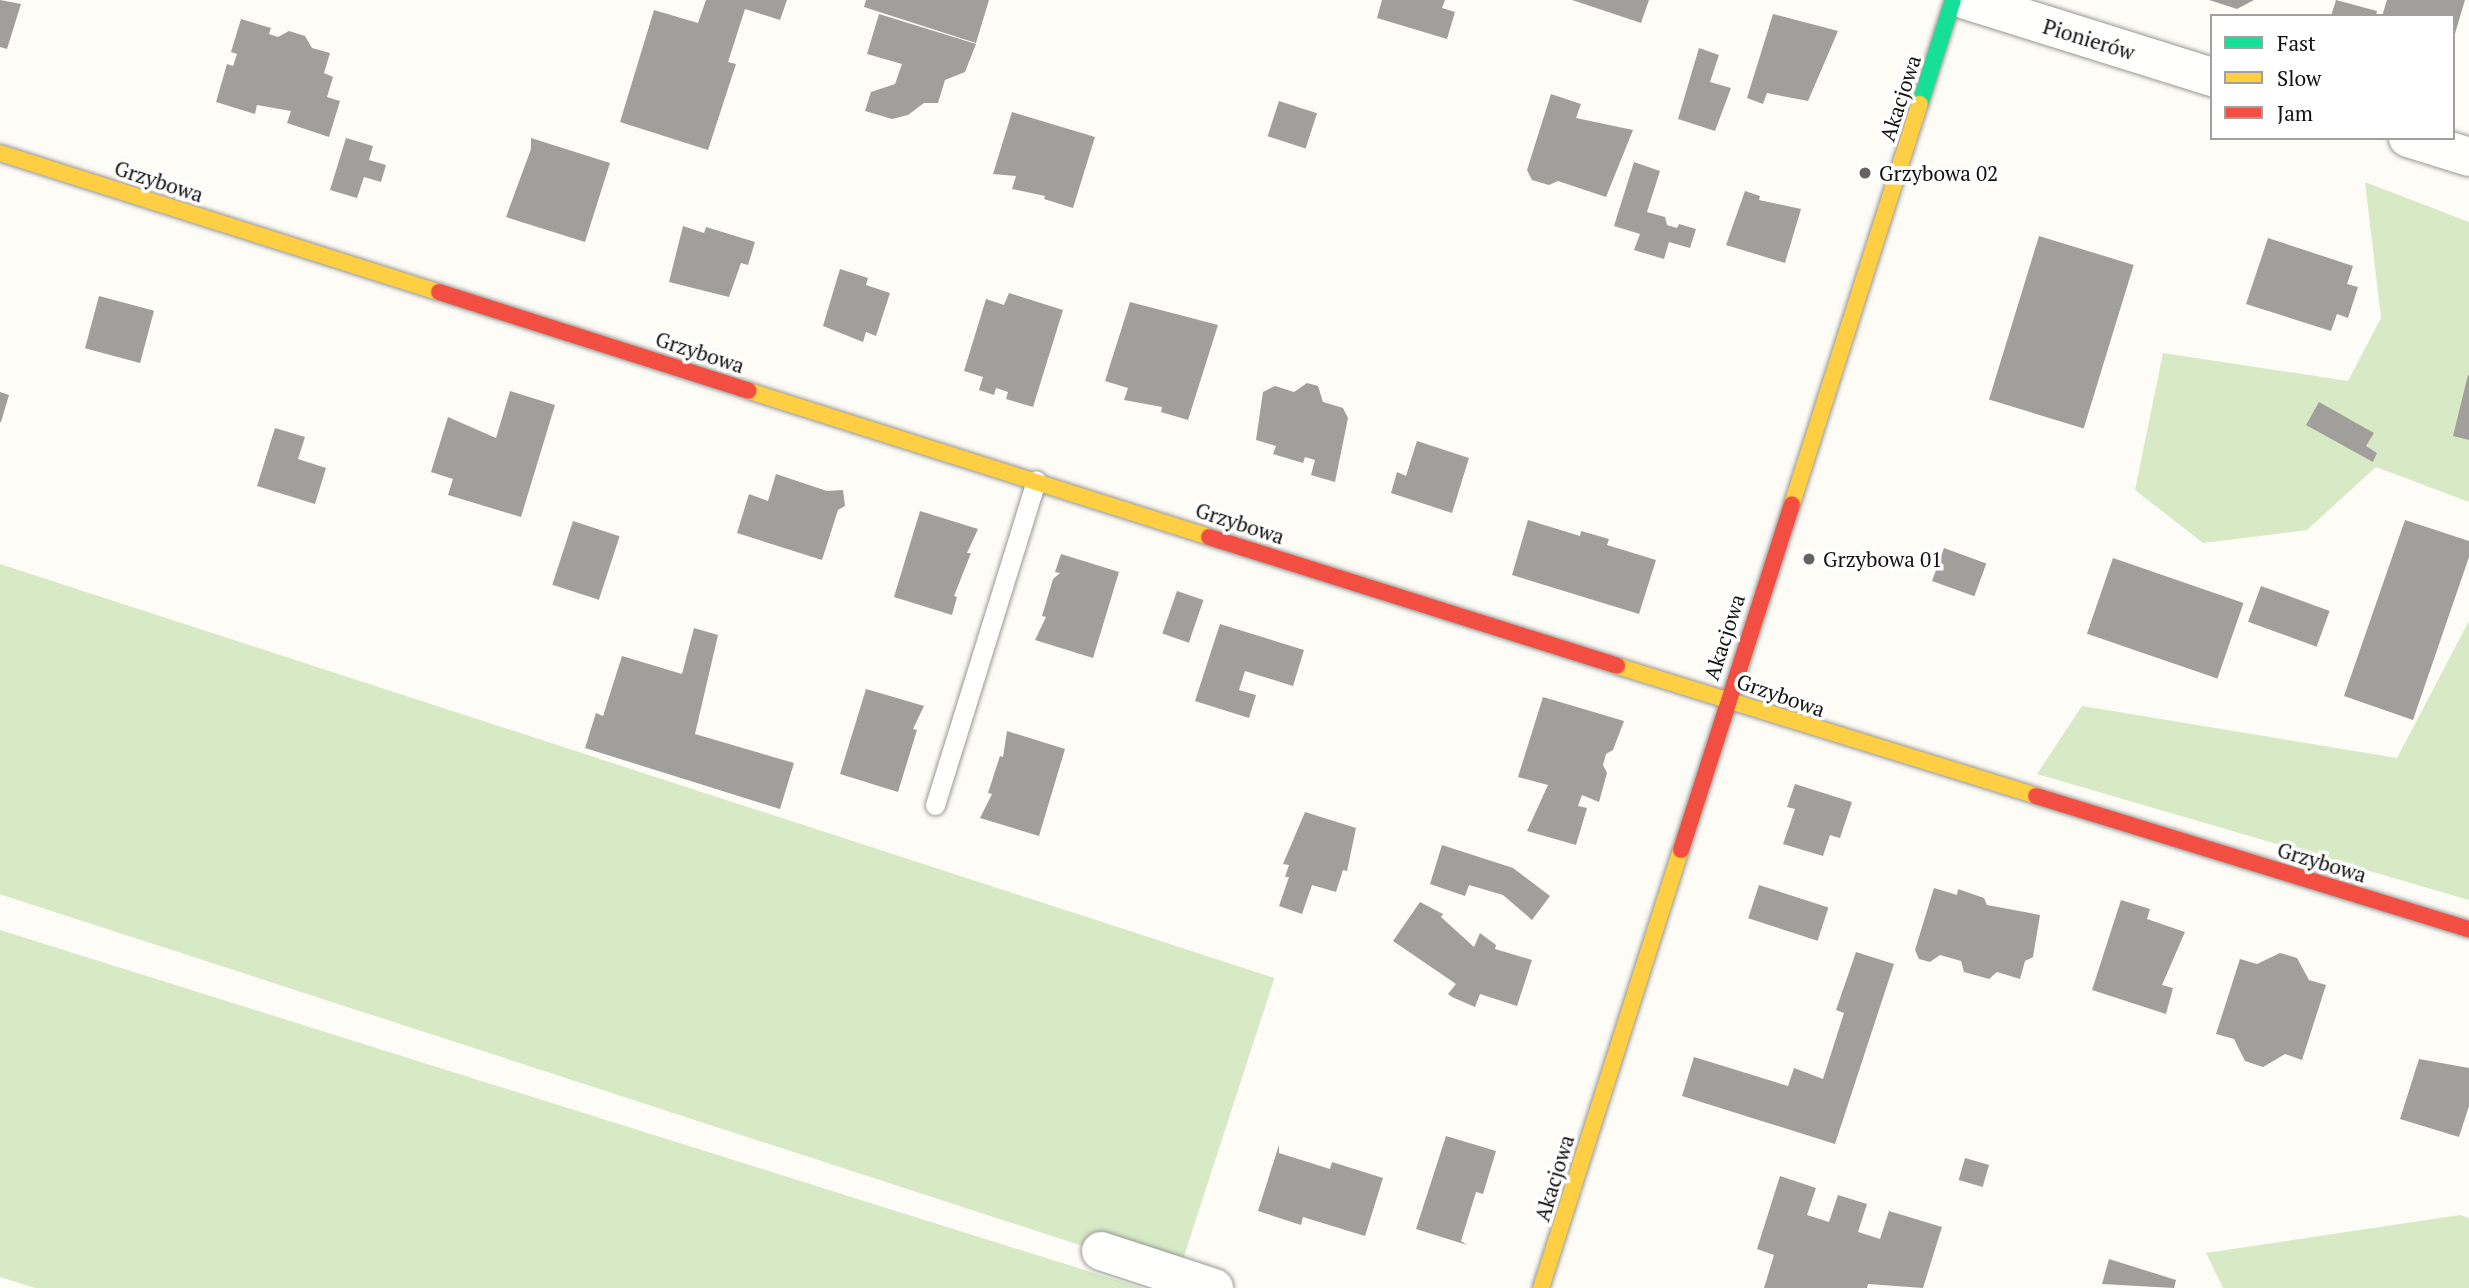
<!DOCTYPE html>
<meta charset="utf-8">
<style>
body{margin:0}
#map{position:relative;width:2469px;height:1288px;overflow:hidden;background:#fdfcf7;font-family:"PT Serif",serif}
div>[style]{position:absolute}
.forest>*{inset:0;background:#d8eac5;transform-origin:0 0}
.building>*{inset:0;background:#a19f9c;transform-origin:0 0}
.roads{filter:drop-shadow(0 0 2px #979795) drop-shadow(0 0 2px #979795)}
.lane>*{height:19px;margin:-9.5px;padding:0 9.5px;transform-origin:9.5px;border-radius:9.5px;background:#fffffe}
.street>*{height:38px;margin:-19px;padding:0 19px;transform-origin:19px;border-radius:19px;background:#fffffe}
.fast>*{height:16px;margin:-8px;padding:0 8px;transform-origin:8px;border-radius:8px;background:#16e098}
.slow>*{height:16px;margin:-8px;padding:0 8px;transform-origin:8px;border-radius:8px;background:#ffcf43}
.jam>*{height:16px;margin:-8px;padding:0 8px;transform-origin:8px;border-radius:8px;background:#f24e42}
.dots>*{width:19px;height:19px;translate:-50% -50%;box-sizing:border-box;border:4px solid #fff;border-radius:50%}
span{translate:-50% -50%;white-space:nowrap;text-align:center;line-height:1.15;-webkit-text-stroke:7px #fff;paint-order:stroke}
.street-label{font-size:21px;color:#111}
.poi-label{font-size:21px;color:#111}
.left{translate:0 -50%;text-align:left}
.legend{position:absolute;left:2210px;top:14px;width:245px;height:126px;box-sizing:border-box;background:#fff;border:2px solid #a0a0a0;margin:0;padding:9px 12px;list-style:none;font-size:21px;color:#111}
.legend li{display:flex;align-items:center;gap:14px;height:35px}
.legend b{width:35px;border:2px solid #a0a0a0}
</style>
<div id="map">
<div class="forest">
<i style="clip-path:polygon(2365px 182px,2469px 222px,2469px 502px,2376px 467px,2307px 530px,2203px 543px,2135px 490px,2163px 353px,2348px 381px,2381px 318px)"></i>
<i style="left:0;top:564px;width:1340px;height:314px;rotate:18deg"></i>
<i style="clip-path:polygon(2469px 621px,2469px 900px,2037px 774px,2082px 706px,2397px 758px)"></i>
<i style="clip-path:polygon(0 930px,1142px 1288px,35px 1288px,0 1277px)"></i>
<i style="clip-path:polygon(2460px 1215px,2469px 1218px,2469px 1288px,2223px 1288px,2206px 1253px)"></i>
</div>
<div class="building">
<i style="clip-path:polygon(0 0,21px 4px,7px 49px,0 47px)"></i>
<i style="clip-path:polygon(706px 0,787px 0,780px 20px,745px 9px,728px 62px,736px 64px,708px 150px,620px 122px,654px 10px,698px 23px)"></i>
<i style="clip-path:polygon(866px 0,989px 0,976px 43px,864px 7px)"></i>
<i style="clip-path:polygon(1382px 0,1445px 0,1442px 8px,1455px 12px,1447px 39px,1377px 18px)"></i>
<i style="clip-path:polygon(1572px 0,1649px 0,1641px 23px)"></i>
<i style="clip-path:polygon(2209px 0,2254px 0,2237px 9px)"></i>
<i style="clip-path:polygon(2336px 0,2377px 11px,2376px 16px,2331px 16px)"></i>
<i style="clip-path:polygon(2387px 0,2465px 0,2454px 37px,2453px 16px,2382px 16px)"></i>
<i style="clip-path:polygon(879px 14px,976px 44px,965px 72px,945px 80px,938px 103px,924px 103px,908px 115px,892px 119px,865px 111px,871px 92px,895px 84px,902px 64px,867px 54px)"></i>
<i style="clip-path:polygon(1773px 14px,1838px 31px,1808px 101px,1767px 93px,1763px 104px,1747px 98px)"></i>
<i style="clip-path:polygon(241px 19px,271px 28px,269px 34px,278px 37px,289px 31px,305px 36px,312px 48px,330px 53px,324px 73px,333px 77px,327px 97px,340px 101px,329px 137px,287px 123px,291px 111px,257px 105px,255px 114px,216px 102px,227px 64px,233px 66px,237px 54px,231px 52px)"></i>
<i style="clip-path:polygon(1699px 48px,1719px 55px,1710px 82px,1731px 88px,1715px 131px,1678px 119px)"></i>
<i style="clip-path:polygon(1551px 94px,1581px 104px,1576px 118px,1633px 130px,1606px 197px,1558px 181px,1549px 185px,1532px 180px,1527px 170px)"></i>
<i style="left:1279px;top:101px;width:40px;height:37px;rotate:18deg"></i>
<i style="clip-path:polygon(1012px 112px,1095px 137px,1073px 208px,1044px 199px,1045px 196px,1012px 189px,1016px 176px,993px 174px)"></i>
<i style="clip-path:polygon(346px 138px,373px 146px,369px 160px,386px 165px,381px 182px,364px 177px,357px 198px,330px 190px)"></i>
<i style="clip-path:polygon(531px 138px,610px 163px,585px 242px,506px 217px,531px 149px)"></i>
<i style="clip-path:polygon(1634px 162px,1660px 171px,1647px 212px,1665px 217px,1667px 225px,1677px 228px,1679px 224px,1696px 229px,1690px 248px,1669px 242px,1664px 259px,1634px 250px,1640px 234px,1614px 226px)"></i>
<i style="clip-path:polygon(1745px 191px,1760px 196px,1759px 200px,1801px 209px,1785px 263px,1726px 245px)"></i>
<i style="clip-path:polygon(683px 226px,704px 233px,706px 227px,755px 242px,748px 265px,741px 263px,729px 297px,669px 282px)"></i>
<i style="left:2039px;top:236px;width:99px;height:171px;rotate:17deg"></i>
<i style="clip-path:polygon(2268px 238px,2353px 266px,2347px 284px,2358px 287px,2348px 318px,2337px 314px,2331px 331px,2246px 304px)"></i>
<i style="clip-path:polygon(840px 269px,868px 278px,866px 285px,890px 293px,876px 336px,866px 332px,863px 342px,823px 326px)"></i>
<i style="clip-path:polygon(1009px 293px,1063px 310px,1033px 407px,1006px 399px,1008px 392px,996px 388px,994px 395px,979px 390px,983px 377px,964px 371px,986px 299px,1004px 305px)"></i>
<i style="left:99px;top:296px;width:57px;height:54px;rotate:15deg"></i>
<i style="clip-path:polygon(1130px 302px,1218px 325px,1188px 420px,1161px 412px,1162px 407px,1124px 400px,1128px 388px,1105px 381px)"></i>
<i style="clip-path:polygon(2468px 375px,2469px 375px,2469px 440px,2453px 436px)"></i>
<i style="clip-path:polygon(1307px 383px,1318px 386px,1323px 402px,1343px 408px,1348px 418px,1335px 482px,1311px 475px,1315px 460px,1305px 457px,1303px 463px,1273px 454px,1276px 446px,1256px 440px,1263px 392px,1275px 386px,1294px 392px)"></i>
<i style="clip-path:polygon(510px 391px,555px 405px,521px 517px,448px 495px,453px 479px,431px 472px,448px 417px,496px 438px)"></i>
<i style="clip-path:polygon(0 392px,9px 395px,1px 422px,0 422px)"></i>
<i style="clip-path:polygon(2319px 402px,2374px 433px,2366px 446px,2377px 453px,2373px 462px,2306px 425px)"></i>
<i style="clip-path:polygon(275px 428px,305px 437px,298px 459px,326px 468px,315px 504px,257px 486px)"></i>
<i style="clip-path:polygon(1417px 441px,1469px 458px,1452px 513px,1391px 493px,1397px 472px,1406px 476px)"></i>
<i style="clip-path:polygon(776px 474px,827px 491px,843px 490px,845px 506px,838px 510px,822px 560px,737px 533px,749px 494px,768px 501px)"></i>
<i style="clip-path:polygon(920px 511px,978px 529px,967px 553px,971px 553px,954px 596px,957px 597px,952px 615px,894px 597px)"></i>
<i style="clip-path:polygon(1528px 520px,1580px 536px,1581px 531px,1609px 539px,1607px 545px,1656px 560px,1639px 614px,1512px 575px)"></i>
<i style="clip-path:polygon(2405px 520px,2469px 541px,2469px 557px,2413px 720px,2344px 696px)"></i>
<i style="left:573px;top:521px;width:49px;height:67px;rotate:18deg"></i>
<i style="left:1944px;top:548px;width:45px;height:35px;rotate:20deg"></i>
<i style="clip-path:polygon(1061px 554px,1119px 572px,1093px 658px,1035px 640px,1046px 617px,1042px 616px,1053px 579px,1060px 573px,1055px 572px)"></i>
<i style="left:2113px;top:558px;width:138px;height:80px;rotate:19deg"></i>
<i style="left:2261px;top:586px;width:73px;height:38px;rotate:20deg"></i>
<i style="left:1177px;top:591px;width:28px;height:45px;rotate:19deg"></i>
<i style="clip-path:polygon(1220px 624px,1304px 650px,1293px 686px,1245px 671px,1239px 690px,1256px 695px,1249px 718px,1195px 701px)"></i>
<i style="clip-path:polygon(694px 628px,718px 635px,695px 734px,794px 763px,780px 809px,585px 748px,596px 713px,603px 716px,622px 656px,682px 674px)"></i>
<i style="clip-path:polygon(866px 689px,924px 706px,913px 729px,917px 730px,898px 792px,840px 774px)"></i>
<i style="clip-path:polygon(1543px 697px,1624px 721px,1613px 750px,1606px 754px,1603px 765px,1607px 773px,1599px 802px,1582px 795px,1578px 806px,1587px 808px,1576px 845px,1527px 831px,1548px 785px,1518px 777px)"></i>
<i style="clip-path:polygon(1007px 731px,1065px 749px,1039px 836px,980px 818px,992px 794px,988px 793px,1000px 756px,1003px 757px)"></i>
<i style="clip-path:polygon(1795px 784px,1852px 802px,1840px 838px,1830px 835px,1823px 856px,1783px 844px,1795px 809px,1787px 807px)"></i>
<i style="clip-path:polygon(1305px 812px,1356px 828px,1347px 871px,1343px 870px,1336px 892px,1312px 885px,1302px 914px,1279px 906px,1289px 877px,1285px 877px,1289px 865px,1283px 864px)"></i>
<i style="clip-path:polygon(1442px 845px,1513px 868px,1550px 896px,1532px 920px,1503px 895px,1469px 885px,1465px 896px,1430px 884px)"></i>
<i style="left:1759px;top:885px;width:73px;height:35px;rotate:18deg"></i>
<i style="clip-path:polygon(1934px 888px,1957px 895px,1958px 889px,1984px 898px,1987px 905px,2040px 915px,2033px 957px,2025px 961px,2020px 979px,1997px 972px,1989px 979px,1964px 972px,1961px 961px,1940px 955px,1930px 962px,1919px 959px,1915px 950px)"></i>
<i style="clip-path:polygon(2121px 900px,2150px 909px,2147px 919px,2185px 932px,2162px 985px,2173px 988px,2166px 1014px,2092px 990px)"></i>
<i style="clip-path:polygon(1420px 902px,1443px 914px,1441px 917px,1474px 947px,1480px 933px,1496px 945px,1495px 949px,1532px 960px,1517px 1006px,1480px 994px,1475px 1007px,1452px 997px,1448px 994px,1456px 984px,1393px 941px)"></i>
<i style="clip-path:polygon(1856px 952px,1894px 964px,1835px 1144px,1682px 1096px,1694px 1057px,1788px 1086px,1794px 1068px,1823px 1079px,1844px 1013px,1836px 1010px)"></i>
<i style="clip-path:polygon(2280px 953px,2297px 958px,2309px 980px,2326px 985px,2302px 1060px,2285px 1054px,2263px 1067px,2245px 1061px,2234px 1039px,2216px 1034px,2240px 959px,2257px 964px)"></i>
<i style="clip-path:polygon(2419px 1059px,2469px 1068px,2469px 1106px,2459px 1137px,2400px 1119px)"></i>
<i style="clip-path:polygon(1446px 1136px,1496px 1151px,1483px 1194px,1476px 1192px,1461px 1241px,1467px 1245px,1416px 1229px)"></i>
<i style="clip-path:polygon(1279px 1145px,1279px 1153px,1330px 1169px,1332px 1162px,1383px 1178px,1365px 1236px,1303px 1217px,1301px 1225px,1258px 1211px)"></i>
<i style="left:1965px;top:1158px;width:25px;height:23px;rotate:16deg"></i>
<i style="clip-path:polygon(1780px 1176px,1816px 1188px,1807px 1215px,1829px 1222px,1838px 1195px,1867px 1204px,1858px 1232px,1880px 1239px,1889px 1211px,1942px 1227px,1923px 1288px,1868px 1284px,1867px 1288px,1764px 1288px,1774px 1255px,1757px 1249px)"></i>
<i style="clip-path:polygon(2109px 1259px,2176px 1280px,2174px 1288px,2102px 1284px)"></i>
</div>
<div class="roads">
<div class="lane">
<i style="left:935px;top:805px;width:340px;rotate:-72.7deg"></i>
</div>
<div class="street">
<i style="left:1966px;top:0;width:258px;rotate:17.4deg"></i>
<i style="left:2408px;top:138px;width:64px;rotate:17.3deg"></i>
<i style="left:1101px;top:1251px;width:119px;rotate:18.1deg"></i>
</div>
<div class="fast">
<i style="left:1920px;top:104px;width:109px;rotate:-72.4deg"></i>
</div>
<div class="slow">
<i style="left:0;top:153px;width:460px;rotate:17.6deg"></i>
<i style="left:749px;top:391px;width:483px;rotate:17.6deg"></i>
<i style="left:1792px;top:504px;width:420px;rotate:-72.3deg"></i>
<i style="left:1617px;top:666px;width:439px;rotate:17.2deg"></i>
<i style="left:1541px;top:1288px;width:460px;rotate:-72.3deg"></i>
</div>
<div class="jam">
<i style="left:439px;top:292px;width:325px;rotate:17.7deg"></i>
<i style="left:1209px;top:537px;width:428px;rotate:17.5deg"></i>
<i style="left:2036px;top:796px;width:453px;rotate:17.1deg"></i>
<i style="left:1681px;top:850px;width:363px;rotate:-72.2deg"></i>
</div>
</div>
<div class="dots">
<i style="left:1865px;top:173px;background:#646362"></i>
<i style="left:1809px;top:559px;background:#646362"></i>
</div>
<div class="street-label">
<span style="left:2089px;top:39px;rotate:17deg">Pionierów</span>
<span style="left:1900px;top:98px;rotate:-72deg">Akacjowa</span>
<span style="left:159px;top:181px;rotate:18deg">Grzybowa</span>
<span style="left:700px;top:352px;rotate:18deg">Grzybowa</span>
<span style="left:1240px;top:523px;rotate:18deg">Grzybowa</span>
<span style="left:1724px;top:637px;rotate:-72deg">Akacjowa</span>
<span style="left:1781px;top:695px;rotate:19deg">Grzybowa</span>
<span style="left:2322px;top:862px;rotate:17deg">Grzybowa</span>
<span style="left:1554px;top:1178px;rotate:-73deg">Akacjowa</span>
</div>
<div class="poi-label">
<span class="left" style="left:1879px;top:173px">Grzybowa 02</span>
<span class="left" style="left:1823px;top:559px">Grzybowa 01</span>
</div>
<ul class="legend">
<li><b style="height:9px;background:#16e098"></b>Fast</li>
<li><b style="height:9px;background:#ffcf43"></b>Slow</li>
<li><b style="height:9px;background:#f24e42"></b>Jam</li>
</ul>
</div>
